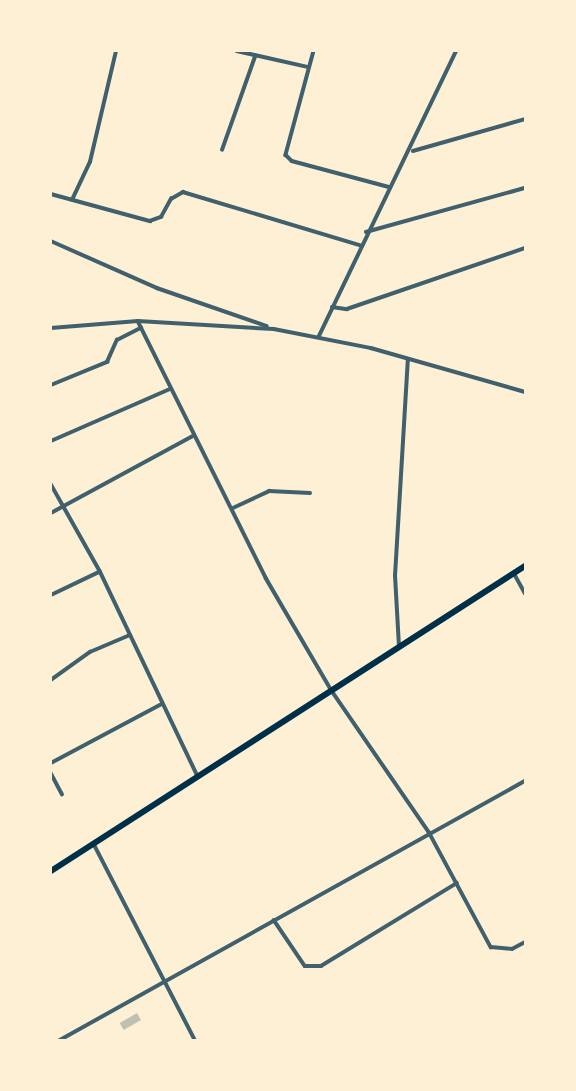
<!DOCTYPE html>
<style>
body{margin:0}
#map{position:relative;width:576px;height:1091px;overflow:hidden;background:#fdf0d5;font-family:Barlow,sans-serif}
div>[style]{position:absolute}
.building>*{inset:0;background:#bec0b2;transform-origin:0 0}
.minor>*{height:3.5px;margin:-1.75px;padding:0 1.75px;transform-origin:1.75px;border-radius:1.75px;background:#3f606c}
.trunk>*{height:6px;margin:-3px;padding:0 3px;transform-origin:3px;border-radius:3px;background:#003049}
span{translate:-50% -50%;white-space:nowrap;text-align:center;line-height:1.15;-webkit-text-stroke:7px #fdf0d5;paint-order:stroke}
.frame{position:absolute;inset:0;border:52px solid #fdf0d5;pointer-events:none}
</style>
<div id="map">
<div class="building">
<i style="left:137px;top:1013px;width:8px;height:20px;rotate:60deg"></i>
</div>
<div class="minor">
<i style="left:237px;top:51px;width:73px;rotate:12.7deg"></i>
<i style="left:314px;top:51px;width:108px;rotate:105.1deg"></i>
<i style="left:286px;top:155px;width:8px;rotate:45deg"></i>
<i style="left:292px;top:161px;width:100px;rotate:15deg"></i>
<i style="left:222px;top:150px;width:99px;rotate:-70.5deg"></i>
<i style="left:413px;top:151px;width:116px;rotate:-15.9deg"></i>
<i style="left:51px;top:194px;width:103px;rotate:15.3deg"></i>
<i style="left:150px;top:221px;width:12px;rotate:-20deg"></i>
<i style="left:161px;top:217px;width:21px;rotate:-61deg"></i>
<i style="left:171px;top:199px;width:14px;rotate:-30deg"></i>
<i style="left:183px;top:192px;width:185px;rotate:16.7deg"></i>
<i style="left:72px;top:200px;width:42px;rotate:-64.7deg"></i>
<i style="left:90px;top:162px;width:114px;rotate:-76.8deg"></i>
<i style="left:366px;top:232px;width:165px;rotate:-15.5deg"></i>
<i style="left:51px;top:241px;width:116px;rotate:23.9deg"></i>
<i style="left:157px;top:288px;width:116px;rotate:19.1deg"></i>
<i style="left:332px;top:307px;width:15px;rotate:8deg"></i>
<i style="left:347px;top:309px;width:188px;rotate:-18.9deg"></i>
<i style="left:138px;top:321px;width:287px;rotate:63.5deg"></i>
<i style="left:266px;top:578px;width:131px;rotate:59.7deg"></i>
<i style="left:332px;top:691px;width:171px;rotate:55.5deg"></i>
<i style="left:429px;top:832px;width:131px;rotate:61.7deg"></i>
<i style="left:491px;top:947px;width:21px;rotate:5deg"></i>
<i style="left:512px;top:949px;width:15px;rotate:-28deg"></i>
<i style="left:51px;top:328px;width:87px;rotate:-4.6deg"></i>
<i style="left:138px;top:321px;width:136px;rotate:3.4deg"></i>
<i style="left:274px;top:329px;width:99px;rotate:11.1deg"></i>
<i style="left:371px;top:348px;width:160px;rotate:15.9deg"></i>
<i style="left:319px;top:336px;width:316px;rotate:-64.3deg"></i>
<i style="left:51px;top:385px;width:61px;rotate:-22.3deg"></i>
<i style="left:107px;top:362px;width:24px;rotate:-66deg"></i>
<i style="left:117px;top:340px;width:27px;rotate:-27deg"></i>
<i style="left:51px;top:441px;width:130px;rotate:-23.6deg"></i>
<i style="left:51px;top:484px;width:100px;rotate:60.6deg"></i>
<i style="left:100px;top:571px;width:225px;rotate:64.5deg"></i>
<i style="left:233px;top:508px;width:40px;rotate:-25deg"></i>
<i style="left:269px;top:491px;width:41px;rotate:2.8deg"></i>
<i style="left:51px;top:513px;width:162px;rotate:-28.5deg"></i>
<i style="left:514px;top:573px;width:23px;rotate:61deg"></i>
<i style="left:51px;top:595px;width:53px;rotate:-25.6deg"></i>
<i style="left:399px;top:647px;width:71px;rotate:-93.2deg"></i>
<i style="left:395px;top:576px;width:217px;rotate:-86.6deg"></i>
<i style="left:51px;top:680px;width:48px;rotate:-35.7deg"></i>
<i style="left:90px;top:652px;width:43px;rotate:-23deg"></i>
<i style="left:51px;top:763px;width:126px;rotate:-28deg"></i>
<i style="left:51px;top:773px;width:24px;rotate:62deg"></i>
<i style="left:94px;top:844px;width:220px;rotate:62.7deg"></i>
<i style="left:274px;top:920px;width:55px;rotate:56deg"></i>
<i style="left:305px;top:966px;width:16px"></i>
<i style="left:321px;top:966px;width:159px;rotate:-31.4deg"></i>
<i style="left:60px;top:1040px;width:532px;rotate:-29.12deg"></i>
</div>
<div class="trunk">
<i style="left:51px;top:871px;width:564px;rotate:-32.76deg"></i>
</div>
<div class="frame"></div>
</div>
